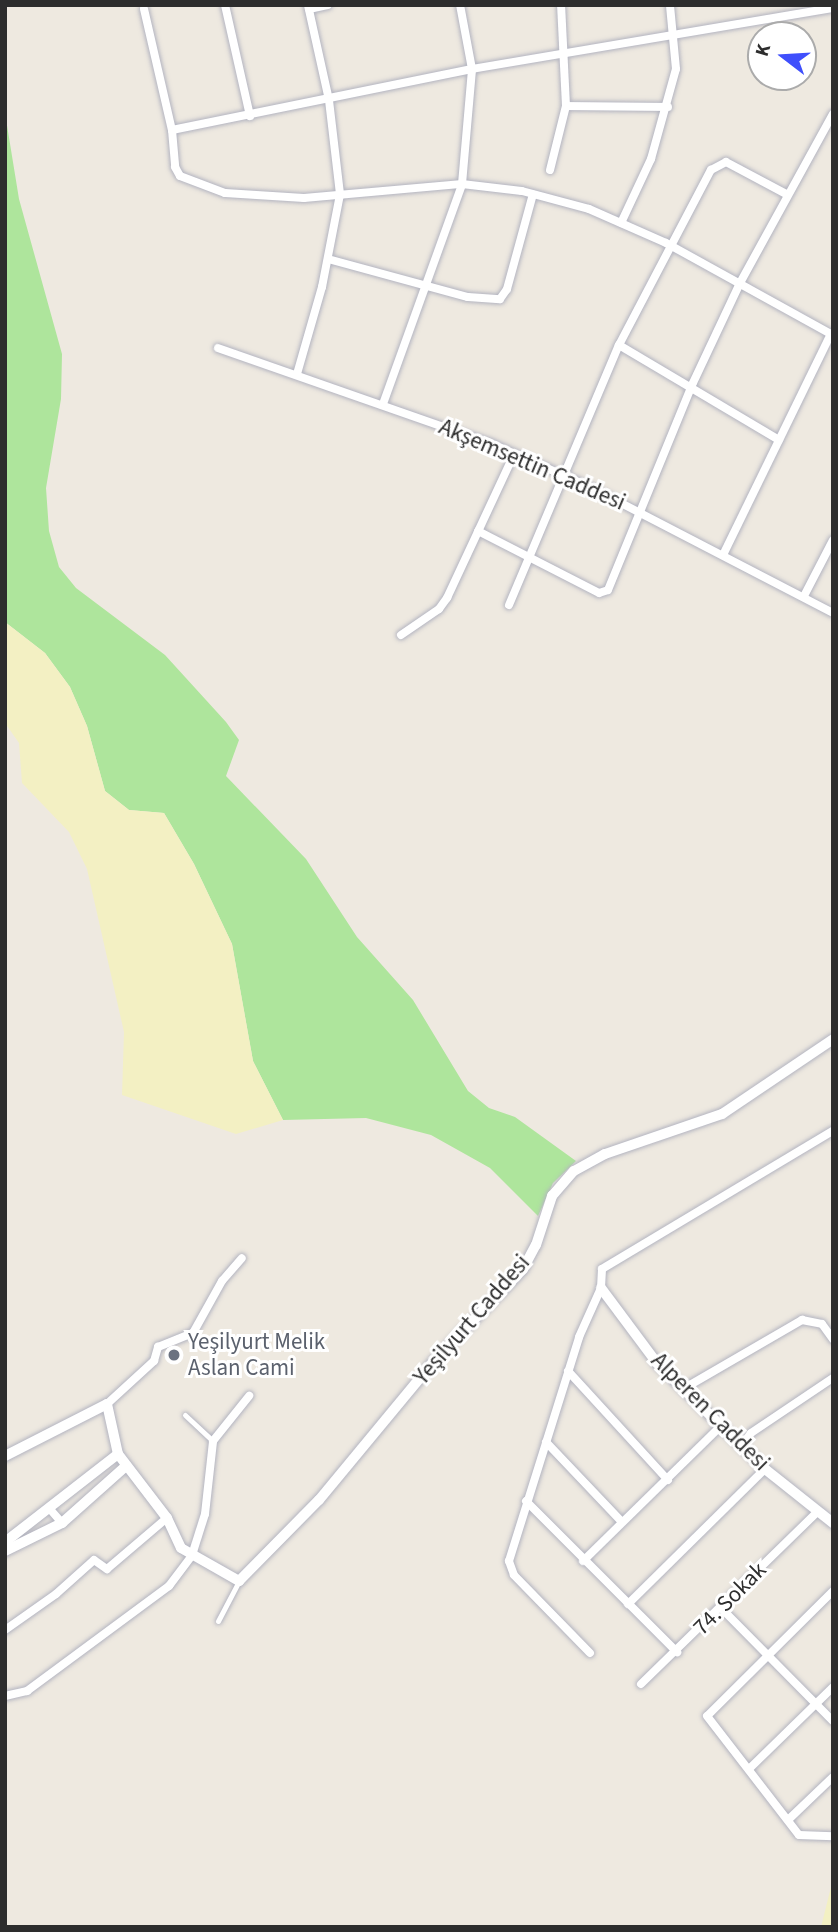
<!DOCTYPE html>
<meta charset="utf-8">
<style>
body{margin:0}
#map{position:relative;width:838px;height:1932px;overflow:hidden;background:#eee9e0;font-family:"Source Sans 3",sans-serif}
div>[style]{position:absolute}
.green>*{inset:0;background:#aee59c}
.sand>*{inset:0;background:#f3f0c3}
.roads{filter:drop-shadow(0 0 2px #b3b4c0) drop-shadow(0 0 2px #b3b4c0)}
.pedestrian>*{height:5px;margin:-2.5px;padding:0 2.5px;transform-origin:2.5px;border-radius:2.5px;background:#fff}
.minor>*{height:8px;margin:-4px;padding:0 4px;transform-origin:4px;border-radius:4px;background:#fff}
.tertiary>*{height:10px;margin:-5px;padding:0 5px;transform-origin:5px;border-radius:5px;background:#fff}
.dots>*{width:19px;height:19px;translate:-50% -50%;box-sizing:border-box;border:4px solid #fff;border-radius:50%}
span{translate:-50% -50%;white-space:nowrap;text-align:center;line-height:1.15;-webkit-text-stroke:6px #fff;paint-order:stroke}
.street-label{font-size:23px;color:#2d2d2d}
.worship-label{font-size:23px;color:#5b616d}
.left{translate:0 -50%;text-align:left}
.frame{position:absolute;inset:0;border:7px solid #2d2d2d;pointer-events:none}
.north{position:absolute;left:747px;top:21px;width:70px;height:70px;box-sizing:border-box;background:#fff;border:2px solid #ababab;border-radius:50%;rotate:287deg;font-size:19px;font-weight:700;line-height:28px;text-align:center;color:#2d2d2d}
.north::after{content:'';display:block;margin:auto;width:24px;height:32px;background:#3f4ffc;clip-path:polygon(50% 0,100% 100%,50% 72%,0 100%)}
</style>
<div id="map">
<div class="green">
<i style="clip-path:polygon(5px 113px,19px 199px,62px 354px,61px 399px,46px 488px,49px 531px,59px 567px,76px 588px,165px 655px,226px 722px,239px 740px,226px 776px,306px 859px,357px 937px,413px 1000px,468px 1091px,489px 1108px,515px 1117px,576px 1161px,553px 1183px,538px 1216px,490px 1168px,431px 1135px,366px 1118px,283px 1120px,253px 1061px,232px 944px,194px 864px,164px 813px,129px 810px,105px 791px,87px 726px,70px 687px,45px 653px,5px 622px)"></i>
</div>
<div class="sand">
<i style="clip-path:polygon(5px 622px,45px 653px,70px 687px,87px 726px,105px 791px,129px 810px,164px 813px,194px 864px,232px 944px,253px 1061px,283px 1120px,236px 1134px,122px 1095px,124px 1032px,87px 869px,69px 832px,22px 783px,19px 743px,5px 723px)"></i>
<i style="clip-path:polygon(832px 1883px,833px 1927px,821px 1927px)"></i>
</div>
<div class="roads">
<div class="pedestrian">
<i style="left:185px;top:1415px;width:38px;rotate:43deg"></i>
<i style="left:218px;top:1621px;width:45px;rotate:-62.3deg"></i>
</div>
<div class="minor">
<i style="left:225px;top:5px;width:114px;rotate:77.3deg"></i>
<i style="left:144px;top:9px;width:124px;rotate:77deg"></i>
<i style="left:172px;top:130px;width:306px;rotate:-11.5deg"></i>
<i style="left:472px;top:69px;width:366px;rotate:-9.6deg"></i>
<i style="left:309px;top:9px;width:19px;rotate:-12deg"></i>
<i style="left:566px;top:106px;width:102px;rotate:0.6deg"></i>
<i style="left:172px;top:130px;width:37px;rotate:85deg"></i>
<i style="left:175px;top:167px;width:10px;rotate:61deg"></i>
<i style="left:180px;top:176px;width:48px;rotate:20.7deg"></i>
<i style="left:225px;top:193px;width:79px;rotate:3.6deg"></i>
<i style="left:304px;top:198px;width:159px;rotate:-5.1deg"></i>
<i style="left:462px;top:184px;width:60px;rotate:6.7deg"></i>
<i style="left:522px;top:191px;width:69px;rotate:15deg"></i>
<i style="left:589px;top:209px;width:84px;rotate:23.8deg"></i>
<i style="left:666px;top:243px;width:191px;rotate:28.9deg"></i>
<i style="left:550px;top:170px;width:66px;rotate:-76deg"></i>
<i style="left:566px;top:106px;width:101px;rotate:-92.8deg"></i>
<i style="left:621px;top:223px;width:71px;rotate:-64.9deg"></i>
<i style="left:651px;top:159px;width:93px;rotate:-74.5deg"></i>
<i style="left:676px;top:69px;width:64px;rotate:-95.4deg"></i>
<i style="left:328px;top:259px;width:145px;rotate:15.2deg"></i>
<i style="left:468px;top:297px;width:32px;rotate:4deg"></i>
<i style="left:500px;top:299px;width:12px;rotate:-55deg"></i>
<i style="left:507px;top:289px;width:98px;rotate:-74.7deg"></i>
<i style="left:619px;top:345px;width:186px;rotate:30.7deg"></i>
<i style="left:218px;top:348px;width:288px;rotate:19.3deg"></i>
<i style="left:490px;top:443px;width:111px;rotate:23.8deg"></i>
<i style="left:592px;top:488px;width:271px;rotate:27.4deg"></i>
<i style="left:297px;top:374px;width:91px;rotate:-74deg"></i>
<i style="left:322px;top:287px;width:95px;rotate:-79deg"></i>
<i style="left:340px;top:194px;width:95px;rotate:-96.7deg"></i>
<i style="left:329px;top:100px;width:97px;rotate:-102.5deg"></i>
<i style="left:383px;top:404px;width:234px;rotate:-70.2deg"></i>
<i style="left:462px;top:184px;width:115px;rotate:-85deg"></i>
<i style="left:472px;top:69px;width:65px;rotate:-100.6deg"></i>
<i style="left:478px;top:531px;width:136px;rotate:27.1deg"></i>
<i style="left:599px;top:593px;width:9px;rotate:-18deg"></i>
<i style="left:608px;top:590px;width:222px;rotate:-67.7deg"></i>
<i style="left:692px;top:385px;width:113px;rotate:-64.8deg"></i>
<i style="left:740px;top:283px;width:193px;rotate:-61.2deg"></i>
<i style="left:723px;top:555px;width:246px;rotate:-64deg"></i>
<i style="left:804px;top:596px;width:63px;rotate:-62.6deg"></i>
<i style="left:509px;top:605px;width:282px;rotate:-67.1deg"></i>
<i style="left:619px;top:345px;width:198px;rotate:-62.3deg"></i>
<i style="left:711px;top:170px;width:17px;rotate:-28deg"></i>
<i style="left:726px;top:162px;width:70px;rotate:28deg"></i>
<i style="left:401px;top:635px;width:46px;rotate:-34.4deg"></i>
<i style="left:439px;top:609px;width:14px;rotate:-54deg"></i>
<i style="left:447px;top:598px;width:159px;rotate:-65deg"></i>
<i style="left:568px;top:1371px;width:148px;rotate:47.5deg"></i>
<i style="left:683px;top:1389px;width:138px;rotate:-30.1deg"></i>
<i style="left:802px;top:1320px;width:20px;rotate:11deg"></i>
<i style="left:822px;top:1324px;width:19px;rotate:54deg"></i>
<i style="left:107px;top:1404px;width:64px;rotate:-42.5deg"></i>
<i style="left:154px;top:1361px;width:15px;rotate:-74deg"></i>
<i style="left:158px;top:1347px;width:38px;rotate:-22deg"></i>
<i style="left:193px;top:1333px;width:60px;rotate:-60.9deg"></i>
<i style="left:222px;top:1281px;width:30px;rotate:-49deg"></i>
<i style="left:546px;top:1442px;width:110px;rotate:46.5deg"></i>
<i style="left:741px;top:1446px;width:16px;rotate:-52deg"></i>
<i style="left:751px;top:1433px;width:99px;rotate:-33.9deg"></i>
<i style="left:526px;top:1501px;width:214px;rotate:45deg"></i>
<i style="left:49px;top:1508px;width:20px;rotate:49deg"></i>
<i style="left:583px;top:1561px;width:193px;rotate:-44.4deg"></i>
<i style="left:833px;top:1591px;width:177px;rotate:135.2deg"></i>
<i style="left:707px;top:1716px;width:150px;rotate:52.3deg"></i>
<i style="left:799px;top:1835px;width:34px;rotate:2deg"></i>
<i style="left:628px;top:1604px;width:192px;rotate:-44.6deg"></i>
<i style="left:721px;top:1608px;width:159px;rotate:45.3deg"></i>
<i style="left:5px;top:1630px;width:62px;rotate:-35.2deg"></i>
<i style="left:56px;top:1594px;width:51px;rotate:-41.8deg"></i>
<i style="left:94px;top:1560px;width:16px;rotate:35deg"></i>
<i style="left:107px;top:1569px;width:79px;rotate:-40.4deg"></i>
<i style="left:590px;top:1653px;width:109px;rotate:-134.3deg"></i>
<i style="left:514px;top:1575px;width:15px;rotate:-110deg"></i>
<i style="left:509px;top:1561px;width:235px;rotate:-72.6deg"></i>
<i style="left:579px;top:1337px;width:54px;rotate:-65.8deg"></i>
<i style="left:601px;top:1288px;width:19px;rotate:-87deg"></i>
<i style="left:602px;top:1269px;width:269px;rotate:-30.9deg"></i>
<i style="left:641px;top:1684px;width:246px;rotate:-44.3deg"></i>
<i style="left:5px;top:1696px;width:23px;rotate:-13deg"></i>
<i style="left:27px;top:1691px;width:177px;rotate:-36.5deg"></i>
<i style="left:169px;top:1586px;width:39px;rotate:-53deg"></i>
<i style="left:192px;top:1555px;width:43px;rotate:-72.4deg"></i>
<i style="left:205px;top:1514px;width:73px;rotate:-83.7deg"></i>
<i style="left:213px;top:1441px;width:58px;rotate:-51.3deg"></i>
<i style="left:749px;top:1769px;width:117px;rotate:-44.3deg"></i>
<i style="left:788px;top:1820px;width:62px;rotate:-43.7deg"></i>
</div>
<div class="tertiary">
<i style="left:601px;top:1288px;width:94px;rotate:53.3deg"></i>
<i style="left:657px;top:1363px;width:151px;rotate:44.5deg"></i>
<i style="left:765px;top:1469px;width:87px;rotate:38.5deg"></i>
<i style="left:5px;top:1456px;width:114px;rotate:-27deg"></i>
<i style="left:107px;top:1404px;width:51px;rotate:77.6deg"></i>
<i style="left:5px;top:1542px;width:143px;rotate:-37.9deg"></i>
<i style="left:118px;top:1454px;width:81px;rotate:52.6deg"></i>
<i style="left:167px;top:1518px;width:33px;rotate:65deg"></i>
<i style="left:181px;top:1548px;width:67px;rotate:29.6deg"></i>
<i style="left:239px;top:1581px;width:114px;rotate:-45.4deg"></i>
<i style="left:319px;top:1500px;width:180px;rotate:-50.4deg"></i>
<i style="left:434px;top:1361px;width:128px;rotate:-45.9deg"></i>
<i style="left:523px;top:1269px;width:27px;rotate:-62deg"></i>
<i style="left:536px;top:1245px;width:52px;rotate:-71.9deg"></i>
<i style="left:552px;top:1196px;width:33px;rotate:-49deg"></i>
<i style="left:574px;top:1171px;width:35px;rotate:-29deg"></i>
<i style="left:605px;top:1154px;width:124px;rotate:-18.9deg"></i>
<i style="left:722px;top:1114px;width:134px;rotate:-34deg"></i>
<i style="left:5px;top:1551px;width:64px;rotate:-26.2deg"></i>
<i style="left:62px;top:1523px;width:86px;rotate:-41.7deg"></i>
</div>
</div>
<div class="dots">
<i style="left:174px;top:1355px;background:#6b7280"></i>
</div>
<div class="street-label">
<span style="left:532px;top:465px;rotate:23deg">Akşemsettin Caddesi</span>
<span style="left:472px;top:1320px;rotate:-49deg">Yeşilyurt Caddesi</span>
<span style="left:710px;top:1412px;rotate:45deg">Alperen Caddesi</span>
<span style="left:730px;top:1599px;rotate:-45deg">74. Sokak</span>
</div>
<div class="worship-label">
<span class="left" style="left:188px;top:1355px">Yeşilyurt Melik<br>Aslan Cami</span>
</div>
<div class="frame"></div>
<div class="north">K</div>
</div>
